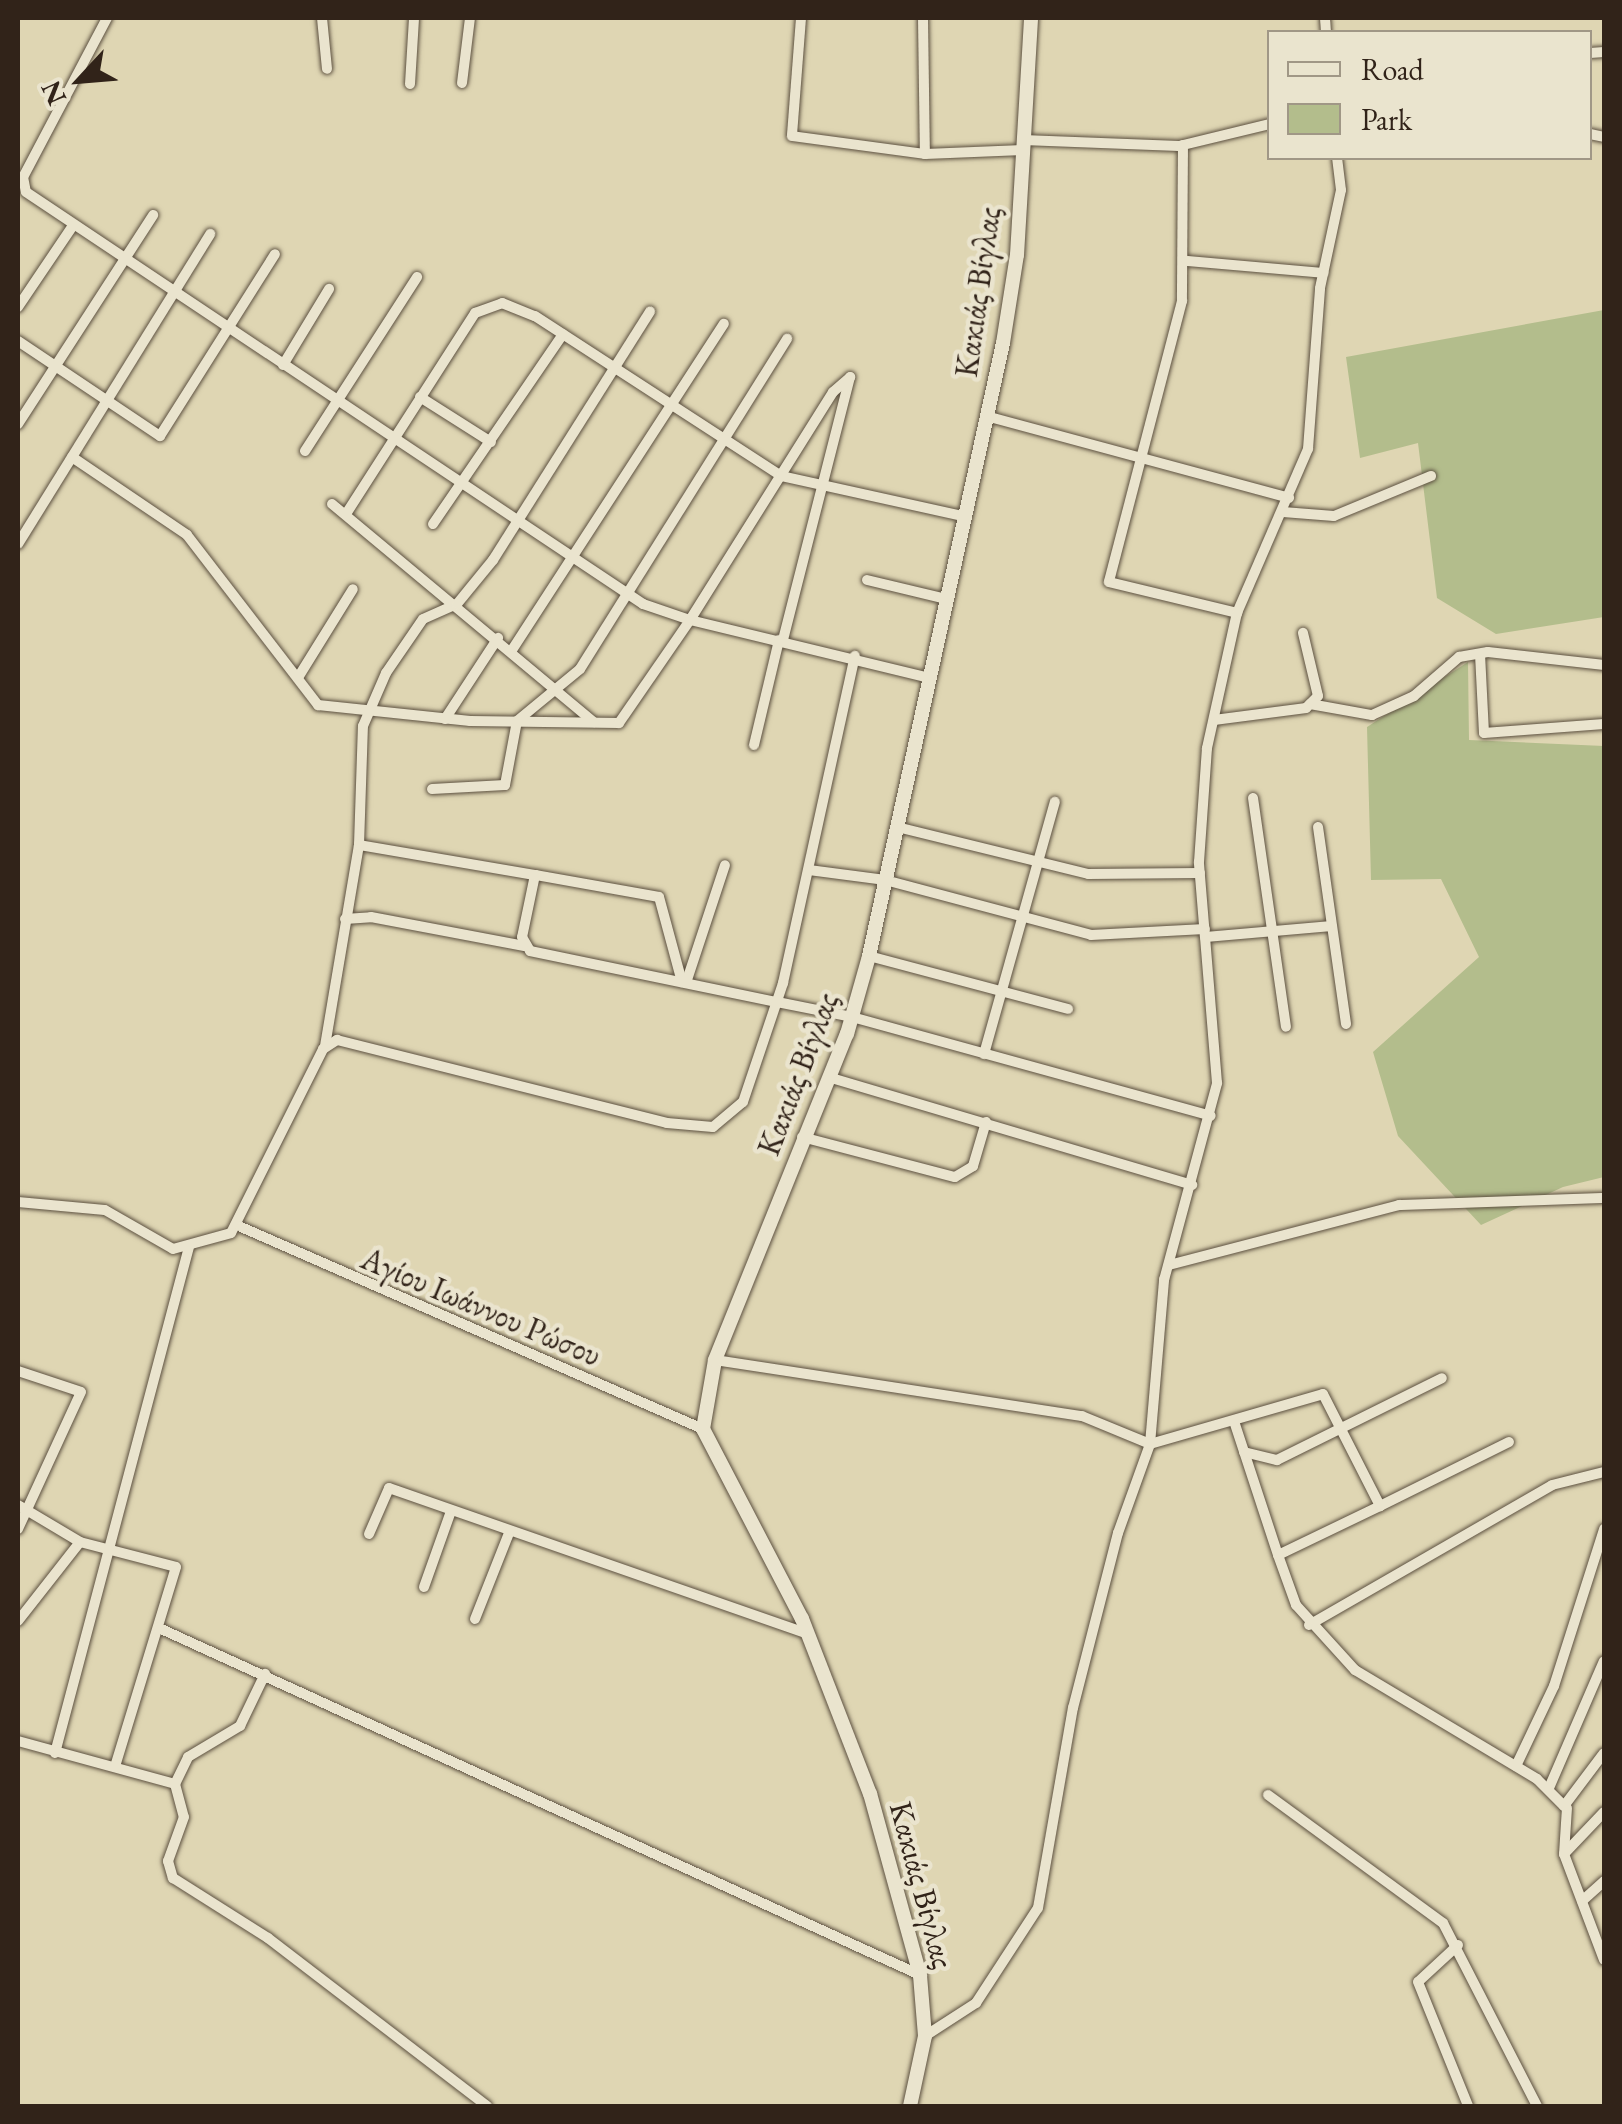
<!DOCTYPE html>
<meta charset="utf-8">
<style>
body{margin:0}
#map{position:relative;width:1622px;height:2124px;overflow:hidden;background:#dfd6b3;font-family:"EB Garamond",serif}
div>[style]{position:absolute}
.green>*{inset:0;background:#b3bd8c}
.roads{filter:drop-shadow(0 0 2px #5c5040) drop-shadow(0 0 2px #5c5040)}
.street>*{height:10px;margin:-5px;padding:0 5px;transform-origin:5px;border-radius:5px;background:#eae4ce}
.secondary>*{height:14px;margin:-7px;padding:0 7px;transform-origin:7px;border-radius:7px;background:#eae4ce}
span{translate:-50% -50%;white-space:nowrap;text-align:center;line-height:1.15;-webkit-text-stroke:9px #eae4ce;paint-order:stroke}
.street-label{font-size:32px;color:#312319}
.frame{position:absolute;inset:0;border:20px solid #312319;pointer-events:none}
.legend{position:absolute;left:1267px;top:30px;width:325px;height:130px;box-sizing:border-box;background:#eae4ce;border:2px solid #a09786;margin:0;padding:12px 18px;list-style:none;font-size:30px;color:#312319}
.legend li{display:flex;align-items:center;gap:20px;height:50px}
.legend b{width:50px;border:2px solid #a09786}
.north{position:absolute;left:30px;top:30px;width:100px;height:100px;-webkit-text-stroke:8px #eae4ce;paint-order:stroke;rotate:244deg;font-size:28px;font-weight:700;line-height:40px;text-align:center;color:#312319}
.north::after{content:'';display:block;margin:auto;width:35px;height:45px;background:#312319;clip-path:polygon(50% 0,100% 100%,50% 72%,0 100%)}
</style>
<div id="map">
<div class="green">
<i style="clip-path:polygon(1604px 310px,1604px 617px,1496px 634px,1437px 598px,1418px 443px,1360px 458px,1346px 357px)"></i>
<i style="clip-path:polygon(1468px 662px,1469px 740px,1604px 746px,1604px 1177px,1563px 1187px,1481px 1225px,1398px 1136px,1373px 1052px,1479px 957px,1441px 879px,1371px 880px,1367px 727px)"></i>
</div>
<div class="roads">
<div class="street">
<i style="left:107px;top:18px;width:180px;rotate:117.8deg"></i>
<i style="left:23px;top:177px;width:15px;rotate:79deg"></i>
<i style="left:26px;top:192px;width:742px;rotate:33.73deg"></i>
<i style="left:643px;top:604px;width:50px;rotate:18.8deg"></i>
<i style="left:690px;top:620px;width:269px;rotate:-57.9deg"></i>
<i style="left:833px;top:392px;width:23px;rotate:-41deg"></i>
<i style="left:850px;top:377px;width:271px;rotate:104.3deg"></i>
<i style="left:322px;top:18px;width:51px;rotate:84.4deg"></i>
<i style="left:801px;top:18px;width:118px;rotate:94.4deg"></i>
<i style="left:792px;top:136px;width:134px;rotate:7.7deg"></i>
<i style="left:923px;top:18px;width:136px;rotate:89.2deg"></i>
<i style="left:925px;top:154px;width:98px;rotate:-2.3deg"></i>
<i style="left:1325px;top:18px;width:14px;rotate:86deg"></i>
<i style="left:1590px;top:53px;width:14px;rotate:-4deg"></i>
<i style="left:462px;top:83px;width:65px;rotate:-83deg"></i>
<i style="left:410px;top:84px;width:66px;rotate:-86.5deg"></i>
<i style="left:1590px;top:134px;width:14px;rotate:12deg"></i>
<i style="left:1023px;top:140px;width:156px;rotate:2.2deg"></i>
<i style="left:1179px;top:146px;width:94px;rotate:-13.6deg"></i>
<i style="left:1183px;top:145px;width:156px;rotate:90.4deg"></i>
<i style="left:1182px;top:301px;width:290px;rotate:104.6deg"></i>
<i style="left:1109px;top:582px;width:132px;rotate:13.6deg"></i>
<i style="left:1187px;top:261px;width:137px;rotate:5deg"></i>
<i style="left:18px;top:307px;width:97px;rotate:-56deg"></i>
<i style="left:18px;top:341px;width:171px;rotate:33.8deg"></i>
<i style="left:160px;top:436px;width:215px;rotate:-57.7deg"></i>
<i style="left:283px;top:365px;width:89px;rotate:-58.8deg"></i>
<i style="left:420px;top:397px;width:84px;rotate:32.4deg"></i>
<i style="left:986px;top:416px;width:314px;rotate:15.1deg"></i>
<i style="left:18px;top:424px;width:249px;rotate:-57.1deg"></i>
<i style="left:305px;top:451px;width:207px;rotate:-57.2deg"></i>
<i style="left:72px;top:457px;width:139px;rotate:34.1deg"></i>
<i style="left:187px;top:535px;width:215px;rotate:52.4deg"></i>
<i style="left:318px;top:705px;width:153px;rotate:6deg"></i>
<i style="left:470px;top:721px;width:149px;rotate:0.8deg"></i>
<i style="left:619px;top:723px;width:125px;rotate:-55.4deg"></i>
<i style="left:690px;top:620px;width:246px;rotate:13.6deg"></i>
<i style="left:332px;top:504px;width:341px;rotate:39.8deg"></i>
<i style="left:1283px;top:512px;width:51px;rotate:4.5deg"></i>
<i style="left:1334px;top:516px;width:105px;rotate:-22.4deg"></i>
<i style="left:346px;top:514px;width:239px;rotate:-57.3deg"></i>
<i style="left:475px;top:313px;width:29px;rotate:-20deg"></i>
<i style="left:502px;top:303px;width:35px;rotate:22deg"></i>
<i style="left:535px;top:316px;width:293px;rotate:33deg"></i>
<i style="left:781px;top:476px;width:186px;rotate:12.4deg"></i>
<i style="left:433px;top:524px;width:230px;rotate:-55.6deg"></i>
<i style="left:18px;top:544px;width:365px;rotate:-58.2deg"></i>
<i style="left:867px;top:580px;width:81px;rotate:13.5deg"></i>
<i style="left:512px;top:650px;width:389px;rotate:-57deg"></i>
<i style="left:1480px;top:654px;width:79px;rotate:87.1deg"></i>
<i style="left:1484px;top:733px;width:120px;rotate:-4.3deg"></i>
<i style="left:299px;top:676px;width:102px;rotate:-58.2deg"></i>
<i style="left:1310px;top:704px;width:63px;rotate:10.1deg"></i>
<i style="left:1372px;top:715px;width:46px;rotate:-24.3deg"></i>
<i style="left:1414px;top:696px;width:60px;rotate:-40.9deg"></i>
<i style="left:1459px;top:657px;width:29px;rotate:-10deg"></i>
<i style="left:1488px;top:652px;width:117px;rotate:6.4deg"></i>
<i style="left:445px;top:719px;width:97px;rotate:-56.8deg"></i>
<i style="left:1214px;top:720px;width:93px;rotate:-7.4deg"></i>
<i style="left:1306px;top:708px;width:17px;rotate:-45deg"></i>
<i style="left:1318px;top:696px;width:65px;rotate:-103.4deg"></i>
<i style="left:754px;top:745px;width:108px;rotate:-76.6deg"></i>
<i style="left:432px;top:789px;width:73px;rotate:-3.1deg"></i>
<i style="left:505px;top:785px;width:65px;rotate:-79.4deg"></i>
<i style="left:517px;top:721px;width:82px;rotate:-39.5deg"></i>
<i style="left:580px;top:669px;width:390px;rotate:-57.9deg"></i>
<i style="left:1253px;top:798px;width:231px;rotate:81.8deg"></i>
<i style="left:897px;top:827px;width:197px;rotate:13.8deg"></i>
<i style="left:1088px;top:874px;width:112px;rotate:-0.5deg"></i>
<i style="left:1318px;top:827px;width:199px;rotate:81.9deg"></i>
<i style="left:359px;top:845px;width:119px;rotate:-88.1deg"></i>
<i style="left:363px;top:726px;width:58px;rotate:-66.5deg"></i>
<i style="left:386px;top:673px;width:65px;rotate:-55.6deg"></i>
<i style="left:423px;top:619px;width:37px;rotate:-24deg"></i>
<i style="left:457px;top:604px;width:57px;rotate:-50.7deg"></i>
<i style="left:493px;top:560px;width:294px;rotate:-57.7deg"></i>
<i style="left:809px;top:870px;width:77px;rotate:7.5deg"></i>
<i style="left:885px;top:880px;width:213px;rotate:14.9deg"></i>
<i style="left:1091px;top:935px;width:114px;rotate:-3deg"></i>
<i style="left:345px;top:919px;width:26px;rotate:-4deg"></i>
<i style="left:371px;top:917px;width:156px;rotate:10.7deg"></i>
<i style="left:1205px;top:937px;width:125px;rotate:-5deg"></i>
<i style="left:869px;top:956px;width:206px;rotate:14.9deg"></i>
<i style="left:682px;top:982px;width:88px;rotate:-105.1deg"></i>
<i style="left:659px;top:897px;width:126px;rotate:-169.9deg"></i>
<i style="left:535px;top:875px;width:63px;rotate:101.8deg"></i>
<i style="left:522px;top:937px;width:16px;rotate:60deg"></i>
<i style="left:530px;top:951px;width:252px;rotate:11.7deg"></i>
<i style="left:777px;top:1002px;width:76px;rotate:11.3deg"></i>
<i style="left:852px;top:1017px;width:372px;rotate:15.4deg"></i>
<i style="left:686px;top:983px;width:124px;rotate:-71.7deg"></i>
<i style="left:325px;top:1046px;width:204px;rotate:-80.4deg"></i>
<i style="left:359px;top:845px;width:179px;rotate:9.7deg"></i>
<i style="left:984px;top:1054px;width:262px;rotate:-74.3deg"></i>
<i style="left:828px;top:1077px;width:380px;rotate:16.5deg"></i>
<i style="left:802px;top:1137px;width:158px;rotate:14.7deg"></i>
<i style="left:955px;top:1177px;width:21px;rotate:-31deg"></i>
<i style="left:973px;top:1166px;width:46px;rotate:-73.5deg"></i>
<i style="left:18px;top:1202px;width:87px;rotate:5.3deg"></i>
<i style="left:105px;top:1210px;width:78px;rotate:29.8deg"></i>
<i style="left:173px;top:1249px;width:60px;rotate:-15.4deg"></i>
<i style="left:231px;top:1233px;width:206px;rotate:-63.4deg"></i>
<i style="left:323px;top:1049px;width:17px;rotate:-33deg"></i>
<i style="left:337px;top:1040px;width:340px;rotate:14.1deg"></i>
<i style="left:667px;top:1123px;width:46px;rotate:5deg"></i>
<i style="left:713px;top:1127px;width:39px;rotate:-40deg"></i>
<i style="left:743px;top:1102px;width:126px;rotate:-71.4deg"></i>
<i style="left:783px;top:983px;width:335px;rotate:-77.6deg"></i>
<i style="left:241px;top:1227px;width:504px;rotate:23.62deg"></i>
<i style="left:1169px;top:1265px;width:238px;rotate:-14.6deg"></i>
<i style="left:1399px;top:1205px;width:205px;rotate:-2deg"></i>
<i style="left:715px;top:1360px;width:371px;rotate:8.7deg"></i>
<i style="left:1082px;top:1416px;width:74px;rotate:22.4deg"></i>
<i style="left:1150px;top:1444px;width:180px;rotate:-16.1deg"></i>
<i style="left:1323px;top:1394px;width:126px;rotate:63deg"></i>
<i style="left:1380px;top:1506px;width:113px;rotate:154.3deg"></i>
<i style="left:1278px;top:1555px;width:141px;rotate:-108.2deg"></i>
<i style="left:18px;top:1371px;width:66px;rotate:18.4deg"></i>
<i style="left:81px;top:1392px;width:151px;rotate:114.7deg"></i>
<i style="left:1244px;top:1452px;width:34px;rotate:14deg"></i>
<i style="left:1277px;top:1460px;width:184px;rotate:-26.4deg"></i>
<i style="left:18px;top:1505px;width:72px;rotate:30.8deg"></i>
<i style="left:80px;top:1542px;width:99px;rotate:14.6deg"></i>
<i style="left:176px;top:1567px;width:209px;rotate:107deg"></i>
<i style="left:1380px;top:1506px;width:144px;rotate:-26.4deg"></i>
<i style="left:369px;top:1534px;width:50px;rotate:-66.5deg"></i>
<i style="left:389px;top:1488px;width:444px;rotate:19.2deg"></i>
<i style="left:1278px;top:1555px;width:53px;rotate:70.2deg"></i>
<i style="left:1296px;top:1605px;width:88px;rotate:47.8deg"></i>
<i style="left:1355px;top:1670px;width:212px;rotate:30.9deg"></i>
<i style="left:1537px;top:1779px;width:38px;rotate:45deg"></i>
<i style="left:1564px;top:1806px;width:66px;rotate:-53deg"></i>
<i style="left:424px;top:1587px;width:81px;rotate:-70.4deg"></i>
<i style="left:475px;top:1619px;width:92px;rotate:-68.4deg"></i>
<i style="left:18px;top:1621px;width:100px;rotate:-51.9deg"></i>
<i style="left:1309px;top:1625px;width:280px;rotate:-29.9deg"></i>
<i style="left:1552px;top:1485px;width:54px;rotate:-14deg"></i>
<i style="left:159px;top:1628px;width:836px;rotate:24.51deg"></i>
<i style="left:18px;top:1741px;width:163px;rotate:15.3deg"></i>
<i style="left:175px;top:1784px;width:34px;rotate:75deg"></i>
<i style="left:184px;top:1817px;width:47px;rotate:110deg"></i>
<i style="left:168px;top:1861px;width:18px;rotate:74deg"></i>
<i style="left:173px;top:1878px;width:112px;rotate:32.3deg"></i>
<i style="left:268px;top:1938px;width:276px;rotate:37.5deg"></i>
<i style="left:55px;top:1753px;width:523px;rotate:-75.17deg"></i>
<i style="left:1516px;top:1766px;width:89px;rotate:-64.6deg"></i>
<i style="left:1554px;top:1686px;width:165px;rotate:-72.3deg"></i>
<i style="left:175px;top:1784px;width:30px;rotate:-64deg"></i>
<i style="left:188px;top:1757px;width:61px;rotate:-30.8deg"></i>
<i style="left:240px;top:1726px;width:58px;rotate:-64.3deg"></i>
<i style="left:1549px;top:1788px;width:138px;rotate:-66.6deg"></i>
<i style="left:1268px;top:1795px;width:217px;rotate:36.2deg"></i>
<i style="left:1443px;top:1923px;width:206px;rotate:62.8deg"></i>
<i style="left:1604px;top:1812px;width:58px;rotate:133.6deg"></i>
<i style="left:1564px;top:1854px;width:113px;rotate:69.3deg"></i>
<i style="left:1564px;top:1854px;width:46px;rotate:-86.3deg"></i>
<i style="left:1582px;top:1901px;width:30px;rotate:-42deg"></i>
<i style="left:1458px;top:1945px;width:54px;rotate:137.2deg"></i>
<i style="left:1418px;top:1982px;width:134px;rotate:68deg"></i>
<i style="left:925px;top:2036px;width:61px;rotate:-32.9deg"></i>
<i style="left:976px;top:2003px;width:113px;rotate:-56.9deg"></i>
<i style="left:1038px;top:1908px;width:203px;rotate:-80.1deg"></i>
<i style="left:1073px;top:1708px;width:181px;rotate:-75.6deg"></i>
<i style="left:1118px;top:1533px;width:95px;rotate:-70.2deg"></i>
<i style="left:1150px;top:1444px;width:165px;rotate:-85.1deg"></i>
<i style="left:1164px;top:1280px;width:204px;rotate:-74.9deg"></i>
<i style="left:1217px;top:1083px;width:222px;rotate:-94.7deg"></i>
<i style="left:1199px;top:862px;width:114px;rotate:-86deg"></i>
<i style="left:1207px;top:748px;width:138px;rotate:-77.5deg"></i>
<i style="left:1237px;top:613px;width:179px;rotate:-66.6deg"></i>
<i style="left:1308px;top:449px;width:161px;rotate:-85.7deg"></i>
<i style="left:1320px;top:288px;width:100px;rotate:-77.9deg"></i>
<i style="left:1341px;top:190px;width:32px;rotate:-97deg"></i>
</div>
<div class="secondary">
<i style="left:910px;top:2106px;width:72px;rotate:-77.9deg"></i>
<i style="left:925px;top:2036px;width:61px;rotate:-94.7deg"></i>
<i style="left:920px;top:1975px;width:188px;rotate:-105.4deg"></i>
<i style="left:870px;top:1794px;width:188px;rotate:-111.2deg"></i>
<i style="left:802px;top:1619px;width:214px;rotate:-117.5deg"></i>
<i style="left:703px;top:1429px;width:70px;rotate:-80.1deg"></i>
<i style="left:715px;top:1360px;width:352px;rotate:-68deg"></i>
<i style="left:847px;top:1034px;width:81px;rotate:-74.2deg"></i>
<i style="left:869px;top:956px;width:627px;rotate:-77.67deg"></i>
<i style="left:1003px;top:343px;width:89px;rotate:-81deg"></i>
<i style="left:1017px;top:255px;width:237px;rotate:-86.6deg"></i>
</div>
</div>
<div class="street-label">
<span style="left:978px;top:292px;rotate:-82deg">Κακιάς Βίγλας</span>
<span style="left:798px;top:1074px;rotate:-69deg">Κακιάς Βίγλας</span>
<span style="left:481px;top:1307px;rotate:23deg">Αγίου Ιωάννου Ρώσου</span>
<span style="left:922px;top:1885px;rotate:75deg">Κακιάς Βίγλας</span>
</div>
<div class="frame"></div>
<ul class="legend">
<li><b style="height:12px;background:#eae4ce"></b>Road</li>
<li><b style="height:28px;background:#b3bd8c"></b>Park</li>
</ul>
<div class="north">N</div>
</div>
